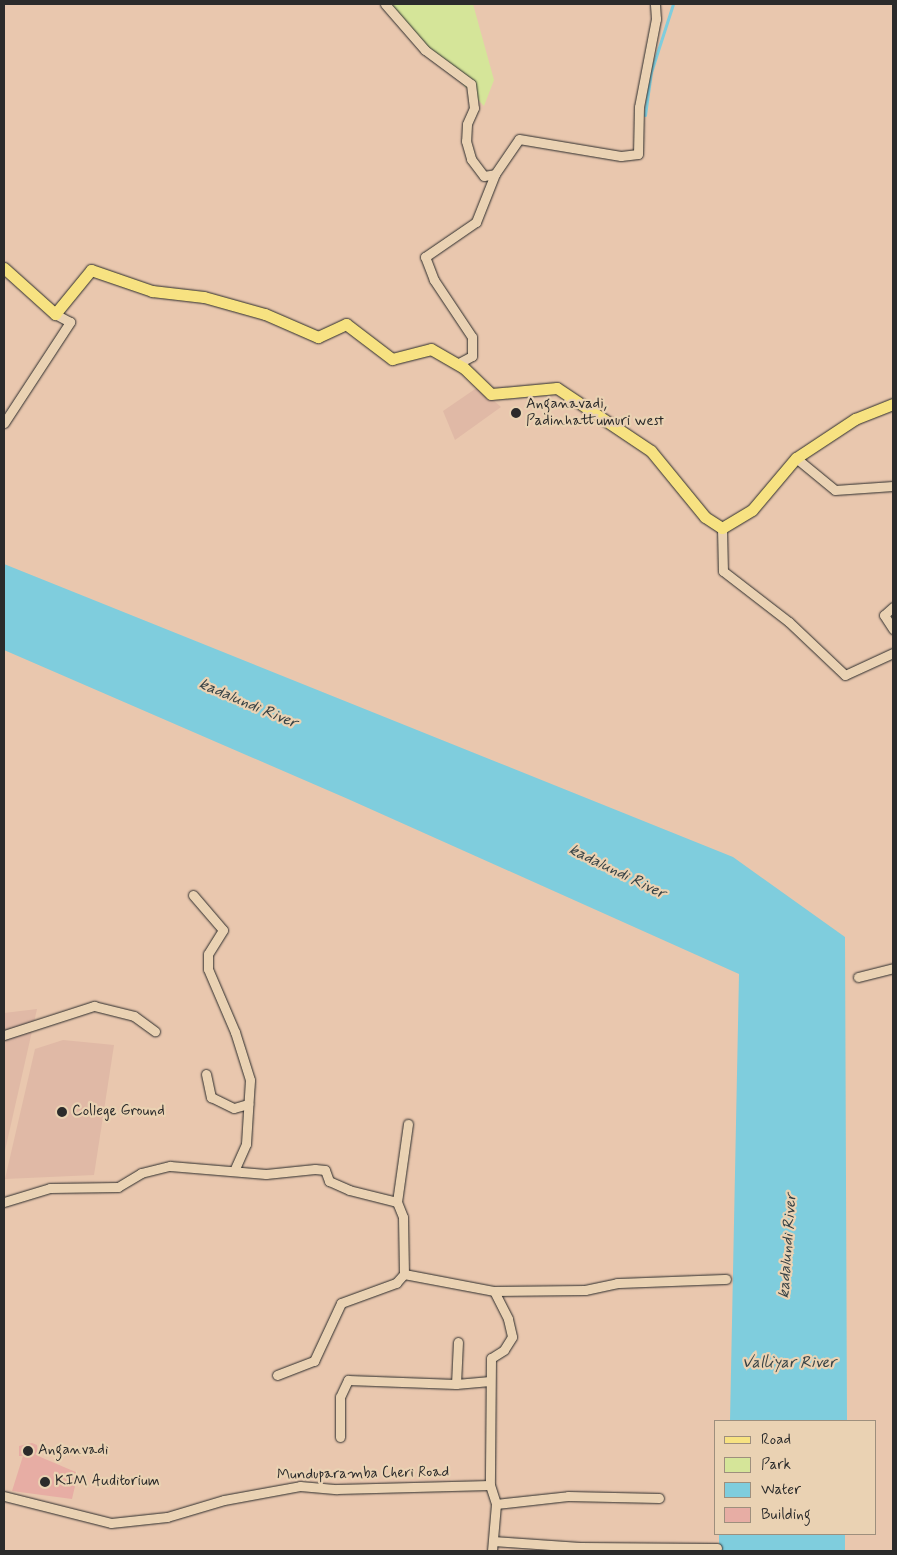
<!DOCTYPE html>
<style>
body{margin:0}
#map{position:relative;width:897px;height:1555px;overflow:hidden;background:#e9c7ae;font-family:Mynerve,sans-serif}
div>[style]{position:absolute}
.built>*{inset:0;background:#e0b9a6}
.green>*{inset:0;background:#d5e599}
.water>*{inset:0;background:#7fcddd;transform-origin:0 0}
.stream>*{height:3px;margin:-1.5px;padding:0 1.5px;transform-origin:1.5px;border-radius:1.5px;background:#7fcddd}
.building>*{inset:0;background:#e7ada4}
.roads{filter:drop-shadow(0 0 1px #2b2b2b) drop-shadow(0 0 1px #2b2b2b)}
.minor>*{height:9px;margin:-4.5px;padding:0 4.5px;transform-origin:4.5px;border-radius:4.5px;background:#ead2b3}
.major>*{height:11px;margin:-5.5px;padding:0 5.5px;transform-origin:5.5px;border-radius:5.5px;background:#f7e281}
.dots>*{width:14px;height:14px;translate:-50% -50%;box-sizing:border-box;border:2px solid #ead2b3;border-radius:50%}
span{translate:-50% -50%;white-space:nowrap;text-align:center;line-height:1.15;-webkit-text-stroke:4.5px #ead2b3;paint-order:stroke}
.poi-label{font-size:15px;color:#2b2b2b}
.left{translate:0 -50%;text-align:left}
.street-label{font-size:15px;color:#2b2b2b}
.water-label{font-size:16px;color:#384346;font-style:italic}
.frame{position:absolute;inset:0;border:5px solid #2b2b2b;pointer-events:none}
.legend{position:absolute;left:714px;top:1420px;width:162px;height:115px;box-sizing:border-box;background:#ead2b3;border:1px solid #9e8f7d;margin:0;padding:6px 9px;list-style:none;font-size:15px;color:#2b2b2b}
.legend li{display:flex;align-items:center;gap:10px;height:25px}
.legend b{width:25px;border:1px solid #9e8f7d}
</style>
<div id="map">
<div class="built">
<i style="clip-path:polygon(478px 387px,501px 407px,455px 440px,443px 411px)"></i>
<i style="clip-path:polygon(37px 1009px,4px 1155px,4px 1013px)"></i>
<i style="clip-path:polygon(63px 1040px,114px 1045px,94px 1175px,5px 1179px,35px 1049px)"></i>
</div>
<div class="green">
<i style="clip-path:polygon(385px 4px,473px 4px,494px 80px,484px 106px)"></i>
</div>
<div class="water">
<i style="clip-path:polygon(4px 564px,733px 857px,845px 937px,847px 1421px,730px 1421px,739px 974px,348px 799px,4px 650px)"></i>
<i style="left:719px;top:1534px;width:126px;height:17px"></i>
</div>
<div class="stream">
<i style="left:645px;top:115px;width:43px;rotate:-82.1deg"></i>
<i style="left:651px;top:72px;width:71px;rotate:-72.1deg"></i>
</div>
<div class="building">
<i style="clip-path:polygon(32px 1443px,37px 1445px,38px 1456px,78px 1473px,72px 1499px,12px 1491px,23px 1456px,19px 1456px,19px 1446px)"></i>
</div>
<div class="roads">
<div class="minor">
<i style="left:385px;top:4px;width:61px;rotate:49deg"></i>
<i style="left:425px;top:50px;width:57px;rotate:36.5deg"></i>
<i style="left:471px;top:84px;width:24px;rotate:83deg"></i>
<i style="left:474px;top:108px;width:17px;rotate:114deg"></i>
<i style="left:467px;top:124px;width:17px;rotate:93deg"></i>
<i style="left:466px;top:141px;width:19px;rotate:74deg"></i>
<i style="left:471px;top:159px;width:21px;rotate:53deg"></i>
<i style="left:484px;top:176px;width:11px;rotate:-10deg"></i>
<i style="left:457px;top:364px;width:17px;rotate:-28deg"></i>
<i style="left:472px;top:356px;width:19px;rotate:-90deg"></i>
<i style="left:472px;top:337px;width:69px;rotate:-123.7deg"></i>
<i style="left:434px;top:280px;width:25px;rotate:-111deg"></i>
<i style="left:425px;top:257px;width:62px;rotate:-34.5deg"></i>
<i style="left:476px;top:222px;width:52px;rotate:-68.4deg"></i>
<i style="left:495px;top:174px;width:42px;rotate:-55.6deg"></i>
<i style="left:519px;top:139px;width:103px;rotate:9.5deg"></i>
<i style="left:621px;top:156px;width:17px;rotate:-7deg"></i>
<i style="left:638px;top:154px;width:47px;rotate:-88.8deg"></i>
<i style="left:639px;top:107px;width:90px;rotate:-79.1deg"></i>
<i style="left:656px;top:19px;width:15px;rotate:-94deg"></i>
<i style="left:4px;top:423px;width:121px;rotate:-56.8deg"></i>
<i style="left:70px;top:322px;width:17px;rotate:-152deg"></i>
<i style="left:796px;top:458px;width:50px;rotate:39.4deg"></i>
<i style="left:835px;top:490px;width:58px;rotate:-3.9deg"></i>
<i style="left:722px;top:528px;width:43px;rotate:88.7deg"></i>
<i style="left:723px;top:571px;width:83px;rotate:37.7deg"></i>
<i style="left:789px;top:622px;width:77px;rotate:43.4deg"></i>
<i style="left:845px;top:675px;width:53px;rotate:-24.6deg"></i>
<i style="left:893px;top:607px;width:12px;rotate:138deg"></i>
<i style="left:884px;top:615px;width:17px;rotate:57deg"></i>
<i style="left:193px;top:895px;width:46px;rotate:49.4deg"></i>
<i style="left:223px;top:930px;width:28px;rotate:122deg"></i>
<i style="left:208px;top:954px;width:15px;rotate:90deg"></i>
<i style="left:208px;top:969px;width:69px;rotate:66.8deg"></i>
<i style="left:235px;top:1032px;width:50px;rotate:72.6deg"></i>
<i style="left:250px;top:1080px;width:64px;rotate:93.6deg"></i>
<i style="left:246px;top:1144px;width:27px;rotate:114deg"></i>
<i style="left:858px;top:977px;width:36px;rotate:-14deg"></i>
<i style="left:4px;top:1035px;width:95px;rotate:-17.9deg"></i>
<i style="left:94px;top:1006px;width:41px;rotate:14deg"></i>
<i style="left:134px;top:1016px;width:26px;rotate:36deg"></i>
<i style="left:206px;top:1074px;width:24px;rotate:78deg"></i>
<i style="left:211px;top:1097px;width:25px;rotate:26deg"></i>
<i style="left:234px;top:1108px;width:15px;rotate:-16deg"></i>
<i style="left:4px;top:1202px;width:48px;rotate:-16.9deg"></i>
<i style="left:50px;top:1188px;width:68px;rotate:-0.8deg"></i>
<i style="left:118px;top:1187px;width:27px;rotate:-31deg"></i>
<i style="left:141px;top:1173px;width:30px;rotate:-14deg"></i>
<i style="left:170px;top:1166px;width:96px;rotate:4.8deg"></i>
<i style="left:266px;top:1174px;width:49px;rotate:-5.8deg"></i>
<i style="left:315px;top:1169px;width:10px;rotate:6deg"></i>
<i style="left:325px;top:1170px;width:12px;rotate:70deg"></i>
<i style="left:329px;top:1181px;width:22px;rotate:24deg"></i>
<i style="left:349px;top:1190px;width:49px;rotate:14deg"></i>
<i style="left:397px;top:1202px;width:16px;rotate:68deg"></i>
<i style="left:403px;top:1217px;width:57px;rotate:89deg"></i>
<i style="left:404px;top:1274px;width:92px;rotate:10.7deg"></i>
<i style="left:494px;top:1291px;width:31px;rotate:63deg"></i>
<i style="left:508px;top:1319px;width:18px;rotate:77deg"></i>
<i style="left:512px;top:1337px;width:15px;rotate:122deg"></i>
<i style="left:504px;top:1350px;width:15px;rotate:148deg"></i>
<i style="left:491px;top:1358px;width:127px;rotate:90.5deg"></i>
<i style="left:490px;top:1485px;width:20px;rotate:72deg"></i>
<i style="left:496px;top:1504px;width:47px;rotate:94.9deg"></i>
<i style="left:397px;top:1202px;width:79px;rotate:-82deg"></i>
<i style="left:494px;top:1291px;width:91px;rotate:-0.6deg"></i>
<i style="left:585px;top:1290px;width:33px;rotate:-12deg"></i>
<i style="left:617px;top:1283px;width:109px;rotate:-2.1deg"></i>
<i style="left:277px;top:1375px;width:40px;rotate:-21deg"></i>
<i style="left:314px;top:1361px;width:64px;rotate:-65deg"></i>
<i style="left:341px;top:1303px;width:59px;rotate:-20deg"></i>
<i style="left:396px;top:1283px;width:12px;rotate:-48deg"></i>
<i style="left:456px;top:1384px;width:42px;rotate:-87.3deg"></i>
<i style="left:340px;top:1437px;width:40px;rotate:-90deg"></i>
<i style="left:340px;top:1397px;width:19px;rotate:-65deg"></i>
<i style="left:348px;top:1380px;width:108px;rotate:2.1deg"></i>
<i style="left:456px;top:1384px;width:34px;rotate:-5deg"></i>
<i style="left:4px;top:1496px;width:110px;rotate:14.2deg"></i>
<i style="left:111px;top:1523px;width:56px;rotate:-6.1deg"></i>
<i style="left:167px;top:1517px;width:59px;rotate:-16.6deg"></i>
<i style="left:224px;top:1500px;width:77px;rotate:-10.4deg"></i>
<i style="left:300px;top:1486px;width:37px;rotate:5deg"></i>
<i style="left:337px;top:1489px;width:153px;rotate:-1.5deg"></i>
<i style="left:496px;top:1504px;width:72px;rotate:-6.3deg"></i>
<i style="left:568px;top:1496px;width:91px;rotate:1.3deg"></i>
<i style="left:493px;top:1541px;width:87px;rotate:3.9deg"></i>
<i style="left:580px;top:1547px;width:137px;rotate:0.4deg"></i>
</div>
<div class="major">
<i style="left:4px;top:268px;width:69px;rotate:42deg"></i>
<i style="left:55px;top:314px;width:57px;rotate:-50.7deg"></i>
<i style="left:91px;top:270px;width:65px;rotate:19deg"></i>
<i style="left:152px;top:291px;width:52px;rotate:6.6deg"></i>
<i style="left:204px;top:297px;width:63px;rotate:15.6deg"></i>
<i style="left:265px;top:314px;width:58px;rotate:23.5deg"></i>
<i style="left:318px;top:337px;width:31px;rotate:-25deg"></i>
<i style="left:346px;top:324px;width:58px;rotate:37.3deg"></i>
<i style="left:392px;top:359px;width:40px;rotate:-14.4deg"></i>
<i style="left:431px;top:349px;width:38px;rotate:30deg"></i>
<i style="left:464px;top:368px;width:37px;rotate:44deg"></i>
<i style="left:491px;top:394px;width:66px;rotate:-5.2deg"></i>
<i style="left:557px;top:388px;width:113px;rotate:33.8deg"></i>
<i style="left:651px;top:451px;width:85px;rotate:50.7deg"></i>
<i style="left:705px;top:517px;width:20px;rotate:33deg"></i>
<i style="left:722px;top:528px;width:35px;rotate:-31deg"></i>
<i style="left:752px;top:510px;width:68px;rotate:-49.8deg"></i>
<i style="left:796px;top:458px;width:71px;rotate:-33.5deg"></i>
<i style="left:855px;top:419px;width:41px;rotate:-21.5deg"></i>
</div>
</div>
<div class="dots">
<i style="left:516px;top:413px;background:#2b2b2b"></i>
<i style="left:62px;top:1112px;background:#2b2b2b"></i>
<i style="left:28px;top:1451px;background:#2b2b2b"></i>
<i style="left:45px;top:1482px;background:#2b2b2b"></i>
</div>
<div class="poi-label">
<span class="left" style="left:526px;top:413px">Anganavadi,<br>Padinhattumuri west</span>
<span class="left" style="left:72px;top:1112px">College Ground</span>
<span class="left" style="left:38px;top:1451px">Anganvadi</span>
<span class="left" style="left:55px;top:1482px">KIM Auditorium</span>
</div>
<div class="street-label">
<span style="left:363px;top:1474px;rotate:-1deg">Munduparamba Cheri Road</span>
</div>
<div class="water-label">
<span style="left:248px;top:704px;rotate:23deg">kadalundi River</span>
<span style="left:617px;top:872px;rotate:26deg">kadalundi River</span>
<span style="left:788px;top:1246px;rotate:-86deg">kadalundi River</span>
<span style="left:789px;top:1363px">Valliyar River</span>
</div>
<div class="frame"></div>
<ul class="legend">
<li><b style="height:6px;background:#f7e281"></b>Road</li>
<li><b style="height:14px;background:#d5e599"></b>Park</li>
<li><b style="height:14px;background:#7fcddd"></b>Water</li>
<li><b style="height:14px;background:#e7ada4"></b>Building</li>
</ul>
</div>
